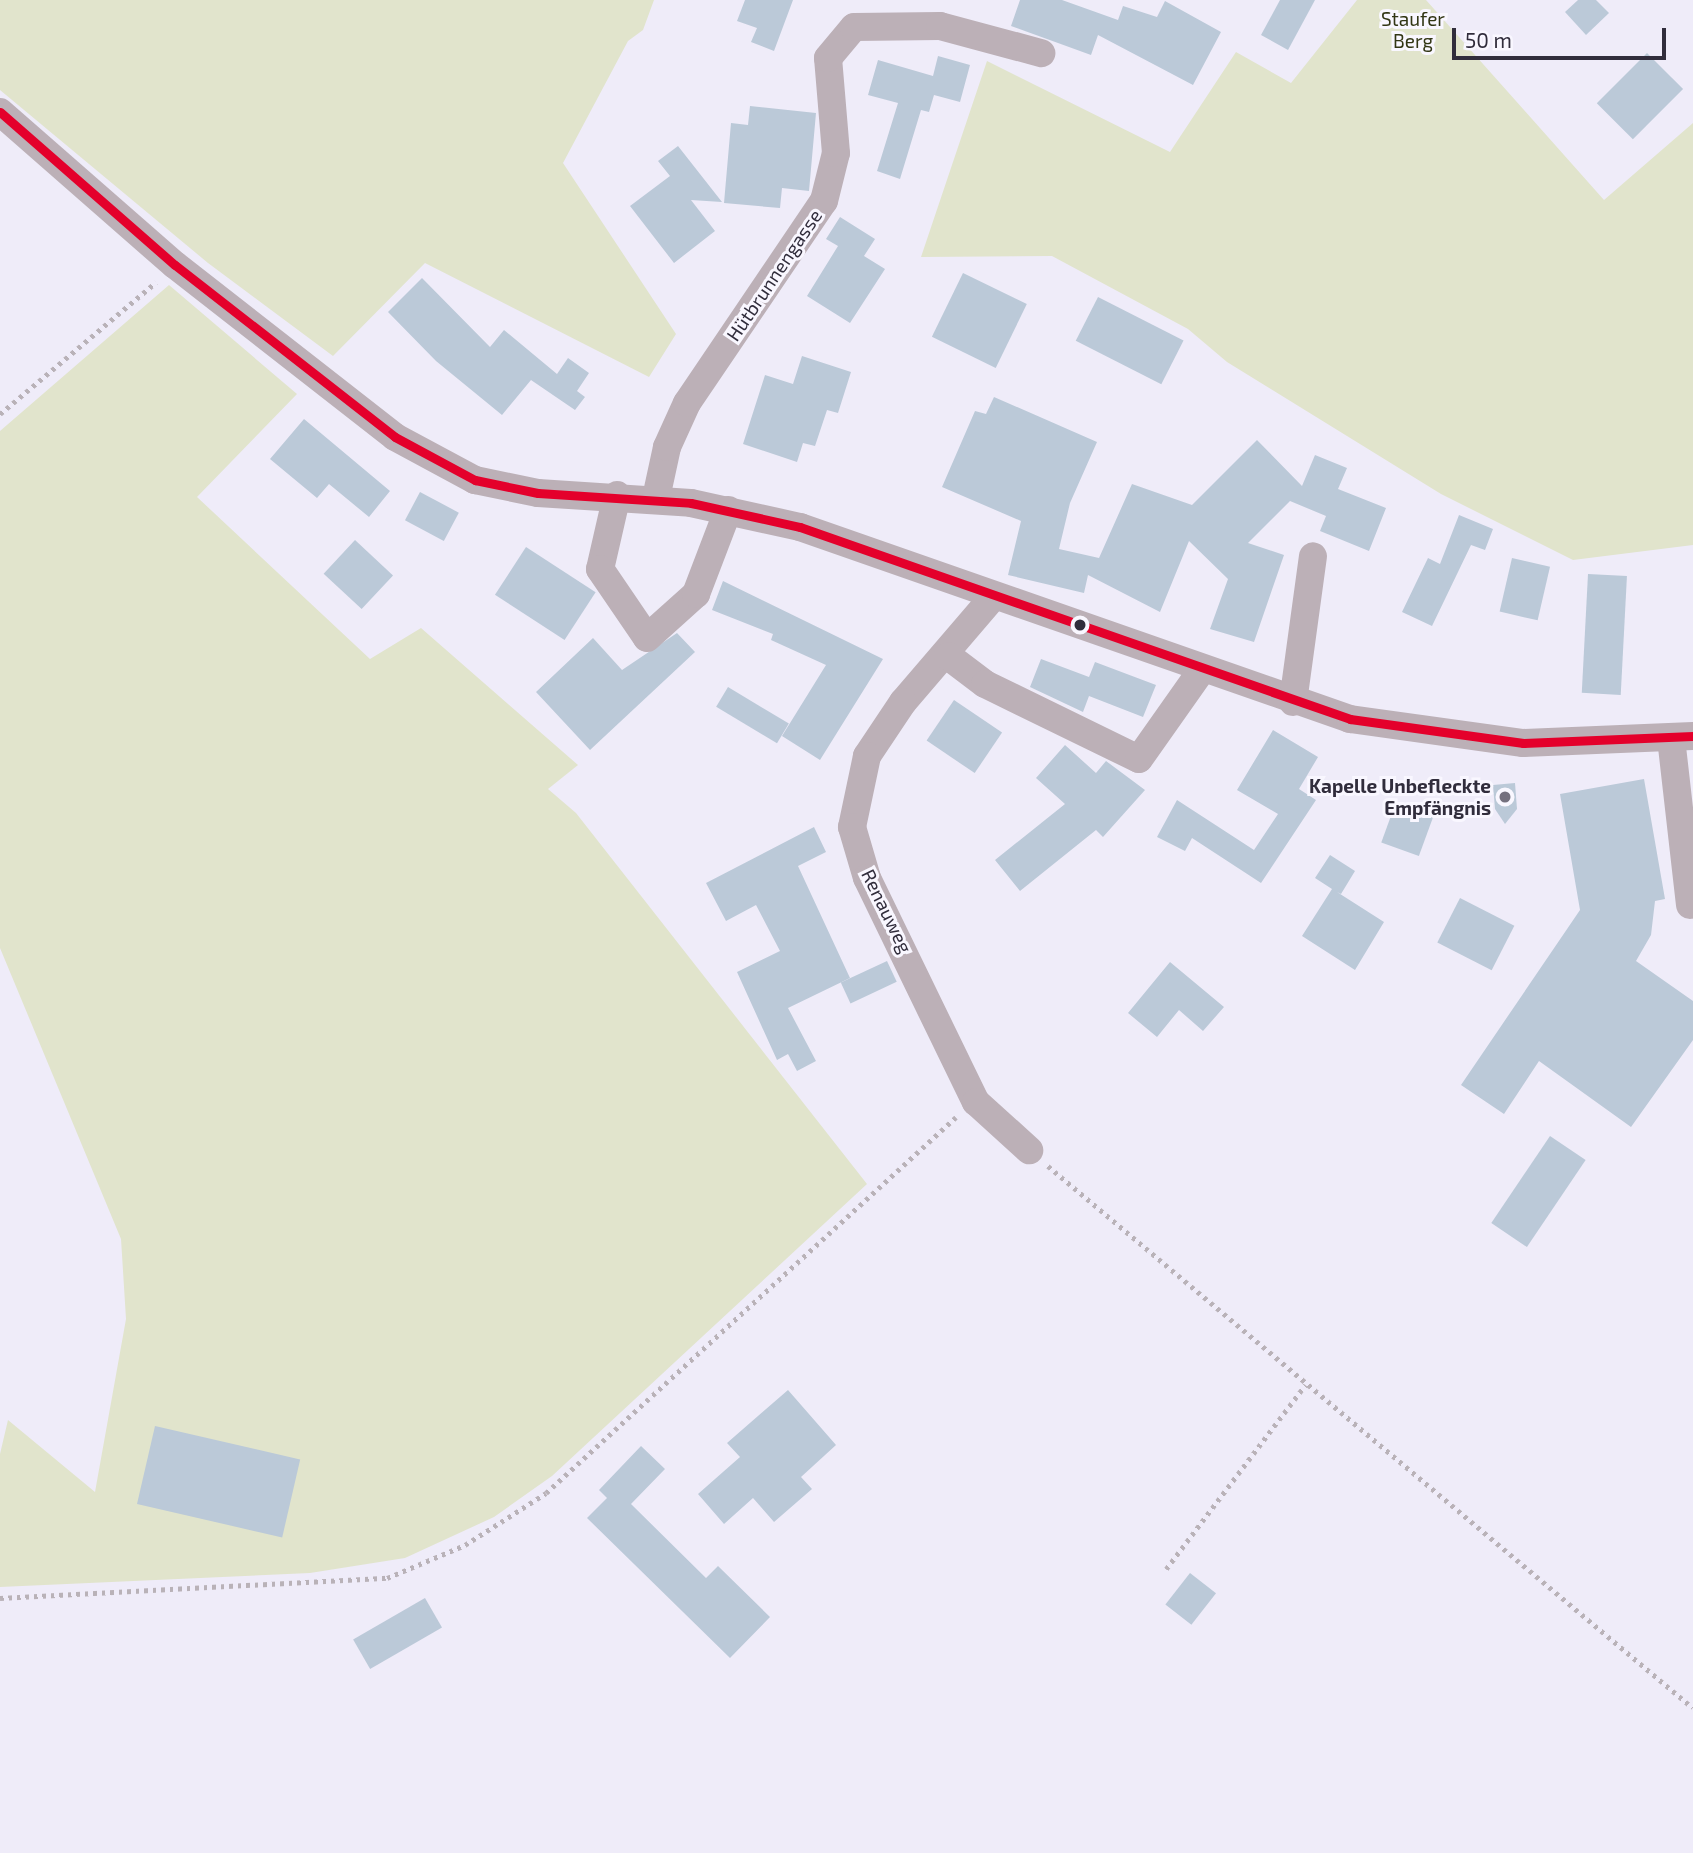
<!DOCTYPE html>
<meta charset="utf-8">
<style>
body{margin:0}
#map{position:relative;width:1693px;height:1853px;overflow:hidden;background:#efecf9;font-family:"Exo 2",sans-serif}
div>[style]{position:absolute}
.green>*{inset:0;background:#e1e4cc}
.building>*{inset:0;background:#bbc9d8;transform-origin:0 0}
.path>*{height:4.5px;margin-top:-2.25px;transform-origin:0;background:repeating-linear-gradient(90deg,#b9b2b8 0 3.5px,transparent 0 8.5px)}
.minor>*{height:28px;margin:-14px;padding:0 14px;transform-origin:14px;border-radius:14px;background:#bcb0b7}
.bus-1>*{height:9px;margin:-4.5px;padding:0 4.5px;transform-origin:4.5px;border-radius:4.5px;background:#e4002b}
.dots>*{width:19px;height:19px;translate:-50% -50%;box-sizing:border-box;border:4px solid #f9f7ff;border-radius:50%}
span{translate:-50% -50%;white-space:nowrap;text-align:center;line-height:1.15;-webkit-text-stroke:6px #f9f7ff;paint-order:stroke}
.park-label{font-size:19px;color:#323614}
.street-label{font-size:19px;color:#312d3c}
.poi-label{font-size:19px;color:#312d3c;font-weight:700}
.right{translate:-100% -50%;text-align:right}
.scale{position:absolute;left:1452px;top:28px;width:214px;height:32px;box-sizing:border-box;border:4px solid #312d3c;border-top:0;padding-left:9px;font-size:21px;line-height:24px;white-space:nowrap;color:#312d3c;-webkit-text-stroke:5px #f9f7ff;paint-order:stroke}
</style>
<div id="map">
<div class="green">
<i style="clip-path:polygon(0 0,654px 0,643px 30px,628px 41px,563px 163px,676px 334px,649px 377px,425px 263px,333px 356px,208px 263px,0 90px)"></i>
<i style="clip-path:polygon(1357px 0,1426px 0,1604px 200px,1693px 123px,1693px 545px,1573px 560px,1441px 494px,1227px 362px,1188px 329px,1052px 256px,921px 257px,987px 61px,1170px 152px,1236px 52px,1291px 83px)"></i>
<i style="clip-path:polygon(169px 285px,297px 394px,197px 497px,370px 659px,421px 628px,578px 765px,548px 789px,576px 813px,867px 1184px,552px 1476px,494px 1517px,405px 1558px,310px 1573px,0 1587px,0 1454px,8px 1420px,95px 1492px,126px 1319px,121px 1239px,0 948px,0 431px)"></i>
</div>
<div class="building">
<i style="clip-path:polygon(745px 0,793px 0,774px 51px,751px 42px,757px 28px,737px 21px)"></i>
<i style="clip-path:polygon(1020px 0,1062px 0,1118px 20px,1123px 6px,1157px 17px,1165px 1px,1221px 32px,1193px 85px,1098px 35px,1091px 55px,1011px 26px)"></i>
<i style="clip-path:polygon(1280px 0,1315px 0,1288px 50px,1261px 35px)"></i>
<i style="clip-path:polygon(1578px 0,1596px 0,1609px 13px,1586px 35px,1565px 12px)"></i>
<i style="left:1647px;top:53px;width:51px;height:71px;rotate:45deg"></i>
<i style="clip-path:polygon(938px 56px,970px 65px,960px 102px,934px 95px,929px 112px,921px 110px,900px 179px,877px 171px,898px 103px,868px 95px,878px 60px,933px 76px)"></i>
<i style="clip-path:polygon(750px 106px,816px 113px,809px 191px,782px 188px,780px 208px,724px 203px,731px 123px,748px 125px)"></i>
<i style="clip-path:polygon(678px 146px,722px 202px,691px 200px,715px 231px,674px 263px,630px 206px,670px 176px,658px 161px)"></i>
<i style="clip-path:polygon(840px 217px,875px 239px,864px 256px,885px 269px,850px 323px,807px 296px,838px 246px,826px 239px)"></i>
<i style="left:963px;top:273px;width:71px;height:71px;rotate:26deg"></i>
<i style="clip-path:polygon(422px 278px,490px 347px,504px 330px,557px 374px,568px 358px,589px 373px,577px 391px,585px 397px,575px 410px,531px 380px,502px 415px,436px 361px,388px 312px)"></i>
<i style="left:1098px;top:297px;width:96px;height:49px;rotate:27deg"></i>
<i style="clip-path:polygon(802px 356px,851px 372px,838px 413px,827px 410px,815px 446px,803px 443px,797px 462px,743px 444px,765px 375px,793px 384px)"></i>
<i style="clip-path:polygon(994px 397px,1097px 442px,1070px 503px,1059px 549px,1099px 558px,1132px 484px,1192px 505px,1257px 440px,1302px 486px,1315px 455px,1347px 468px,1338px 489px,1386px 508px,1369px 551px,1320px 531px,1326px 516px,1290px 501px,1248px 543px,1284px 555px,1254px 642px,1210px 629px,1228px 579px,1189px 541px,1160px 612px,1088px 575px,1084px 593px,1008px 575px,1021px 521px,942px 487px,975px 411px,986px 414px)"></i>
<i style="clip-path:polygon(304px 419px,390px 491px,369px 517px,329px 484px,317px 498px,270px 459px)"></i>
<i style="left:420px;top:492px;width:44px;height:32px;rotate:28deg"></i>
<i style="clip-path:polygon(1459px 515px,1493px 529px,1485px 550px,1471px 545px,1432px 626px,1402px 612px,1428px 558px,1440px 564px)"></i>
<i style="left:355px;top:540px;width:52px;height:46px;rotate:43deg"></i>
<i style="left:526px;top:547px;width:83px;height:57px;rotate:33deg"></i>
<i style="left:1512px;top:558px;width:39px;height:55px;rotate:13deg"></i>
<i style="left:1588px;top:574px;width:39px;height:119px;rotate:3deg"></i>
<i style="clip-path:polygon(723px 581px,883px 659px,820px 760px,782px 736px,826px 665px,771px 640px,773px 634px,712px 610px)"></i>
<i style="clip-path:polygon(677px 633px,695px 652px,590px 750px,536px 692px,593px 638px,622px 670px)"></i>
<i style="clip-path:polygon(1041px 659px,1089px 677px,1095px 662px,1156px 685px,1143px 717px,1089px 696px,1083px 712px,1030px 687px)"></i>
<i style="left:728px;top:687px;width:71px;height:23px;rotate:31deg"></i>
<i style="left:954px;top:700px;width:58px;height:49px;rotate:34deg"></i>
<i style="clip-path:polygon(1273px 730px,1318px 757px,1299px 789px,1316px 800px,1261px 883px,1192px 838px,1185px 851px,1157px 837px,1177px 800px,1254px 850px,1278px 814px,1237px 790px)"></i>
<i style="clip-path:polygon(1065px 745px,1096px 773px,1106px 761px,1145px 790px,1103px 837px,1096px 830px,1020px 891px,995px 860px,1065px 804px,1036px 778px)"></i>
<i style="clip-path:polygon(1644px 779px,1665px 899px,1655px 901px,1651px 935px,1636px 961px,1693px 1001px,1693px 1040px,1631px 1127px,1539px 1061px,1504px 1114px,1461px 1085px,1580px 910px,1560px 794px)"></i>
<i style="clip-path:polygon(1515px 783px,1517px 809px,1505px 824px,1495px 809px,1493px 785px)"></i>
<i style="left:1396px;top:802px;width:40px;height:43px;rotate:20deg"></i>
<i style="clip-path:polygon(814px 827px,826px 852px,798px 866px,850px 978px,788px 1008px,816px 1061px,797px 1071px,788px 1054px,777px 1060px,737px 972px,780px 951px,756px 905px,726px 921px,706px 883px)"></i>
<i style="clip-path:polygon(1330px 855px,1355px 871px,1341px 894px,1337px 892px,1384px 922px,1355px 970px,1302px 936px,1332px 889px,1315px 878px)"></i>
<i style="left:1460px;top:898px;width:61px;height:50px;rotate:27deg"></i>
<i style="left:887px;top:961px;width:23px;height:51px;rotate:65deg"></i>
<i style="clip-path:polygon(1170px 962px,1224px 1007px,1203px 1031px,1179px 1010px,1157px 1037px,1128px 1013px)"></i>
<i style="left:1550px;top:1136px;width:43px;height:105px;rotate:34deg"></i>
<i style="clip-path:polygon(788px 1390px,836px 1445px,801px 1477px,812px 1489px,774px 1522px,753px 1498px,724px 1524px,698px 1494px,740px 1457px,727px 1443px)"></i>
<i style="left:155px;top:1426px;width:149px;height:80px;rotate:13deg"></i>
<i style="clip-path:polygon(641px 1446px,665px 1469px,631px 1504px,706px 1578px,718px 1566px,770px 1617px,730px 1658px,587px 1518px,607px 1498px,599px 1490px)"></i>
<i style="left:1190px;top:1573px;width:33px;height:40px;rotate:38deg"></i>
<i style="left:425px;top:1598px;width:34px;height:83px;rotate:60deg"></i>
</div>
<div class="path">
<i style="left:0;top:414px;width:204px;rotate:-40.2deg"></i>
<i style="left:1048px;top:1166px;width:842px;rotate:40.04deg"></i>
<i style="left:1166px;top:1569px;width:231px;rotate:-52.9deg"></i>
<i style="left:0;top:1598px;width:388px;rotate:-3deg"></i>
<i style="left:387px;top:1578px;width:85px;rotate:-22.9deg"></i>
<i style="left:465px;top:1545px;width:96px;rotate:-32.7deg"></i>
<i style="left:546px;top:1493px;width:556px;rotate:-42.52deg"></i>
</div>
<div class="minor">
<i style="left:0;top:112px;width:232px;rotate:41.2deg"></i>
<i style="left:175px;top:265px;width:279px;rotate:38deg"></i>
<i style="left:395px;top:437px;width:91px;rotate:28.3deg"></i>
<i style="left:475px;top:480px;width:64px;rotate:11.7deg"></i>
<i style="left:538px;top:493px;width:153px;rotate:3.7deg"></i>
<i style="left:691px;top:503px;width:112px;rotate:12.4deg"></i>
<i style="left:800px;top:527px;width:583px;rotate:19.24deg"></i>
<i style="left:1350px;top:719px;width:175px;rotate:7.9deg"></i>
<i style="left:1523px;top:743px;width:170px;rotate:-2.4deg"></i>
<i style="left:617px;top:495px;width:76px;rotate:102.9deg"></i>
<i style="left:600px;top:569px;width:83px;rotate:55.7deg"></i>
<i style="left:647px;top:638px;width:66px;rotate:-41.9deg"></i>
<i style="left:696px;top:594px;width:90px;rotate:-69.1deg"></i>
<i style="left:656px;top:498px;width:52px;rotate:-77.8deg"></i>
<i style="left:667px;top:447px;width:48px;rotate:-65.6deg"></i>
<i style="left:687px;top:403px;width:244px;rotate:-55.9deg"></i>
<i style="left:824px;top:201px;width:49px;rotate:-76deg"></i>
<i style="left:836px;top:153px;width:95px;rotate:-94.8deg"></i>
<i style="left:828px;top:58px;width:40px;rotate:-50deg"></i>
<i style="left:854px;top:27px;width:86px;rotate:-0.7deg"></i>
<i style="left:940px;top:26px;width:105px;rotate:15deg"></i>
<i style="left:993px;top:597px;width:138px;rotate:130.6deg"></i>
<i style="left:903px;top:702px;width:65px;rotate:123.7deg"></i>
<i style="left:867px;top:756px;width:73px;rotate:101.9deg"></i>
<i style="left:852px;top:827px;width:53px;rotate:73.6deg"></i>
<i style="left:867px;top:878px;width:249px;rotate:64.1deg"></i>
<i style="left:976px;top:1102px;width:72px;rotate:42.2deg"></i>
<i style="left:948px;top:656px;width:46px;rotate:37.1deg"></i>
<i style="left:985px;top:684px;width:171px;rotate:26deg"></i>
<i style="left:1139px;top:759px;width:108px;rotate:-54.8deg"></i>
<i style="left:1293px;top:702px;width:147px;rotate:-82.2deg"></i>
<i style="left:1671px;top:738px;width:168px;rotate:83.5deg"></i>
</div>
<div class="bus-1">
<i style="left:0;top:112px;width:232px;rotate:41.2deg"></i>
<i style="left:175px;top:265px;width:279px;rotate:38deg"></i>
<i style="left:395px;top:437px;width:91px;rotate:28.3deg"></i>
<i style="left:475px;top:480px;width:64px;rotate:11.7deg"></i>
<i style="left:538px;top:493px;width:153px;rotate:3.7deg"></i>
<i style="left:691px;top:503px;width:112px;rotate:12.4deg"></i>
<i style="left:800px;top:527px;width:583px;rotate:19.24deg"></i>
<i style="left:1350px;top:719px;width:175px;rotate:7.9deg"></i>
<i style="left:1523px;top:743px;width:170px;rotate:-2.4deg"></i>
</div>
<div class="dots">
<i style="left:1080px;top:625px;background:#312d3c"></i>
<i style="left:1505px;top:797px;background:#74707e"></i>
</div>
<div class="park-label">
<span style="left:1413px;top:30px">Staufer<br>Berg</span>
</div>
<div class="street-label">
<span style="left:774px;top:275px;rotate:-56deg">Hütbrunnengasse</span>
<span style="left:887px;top:911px;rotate:64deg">Renauweg</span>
</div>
<div class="poi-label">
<span class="right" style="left:1491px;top:797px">Kapelle Unbefleckte<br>Empfängnis</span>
</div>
<div class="scale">50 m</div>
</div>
